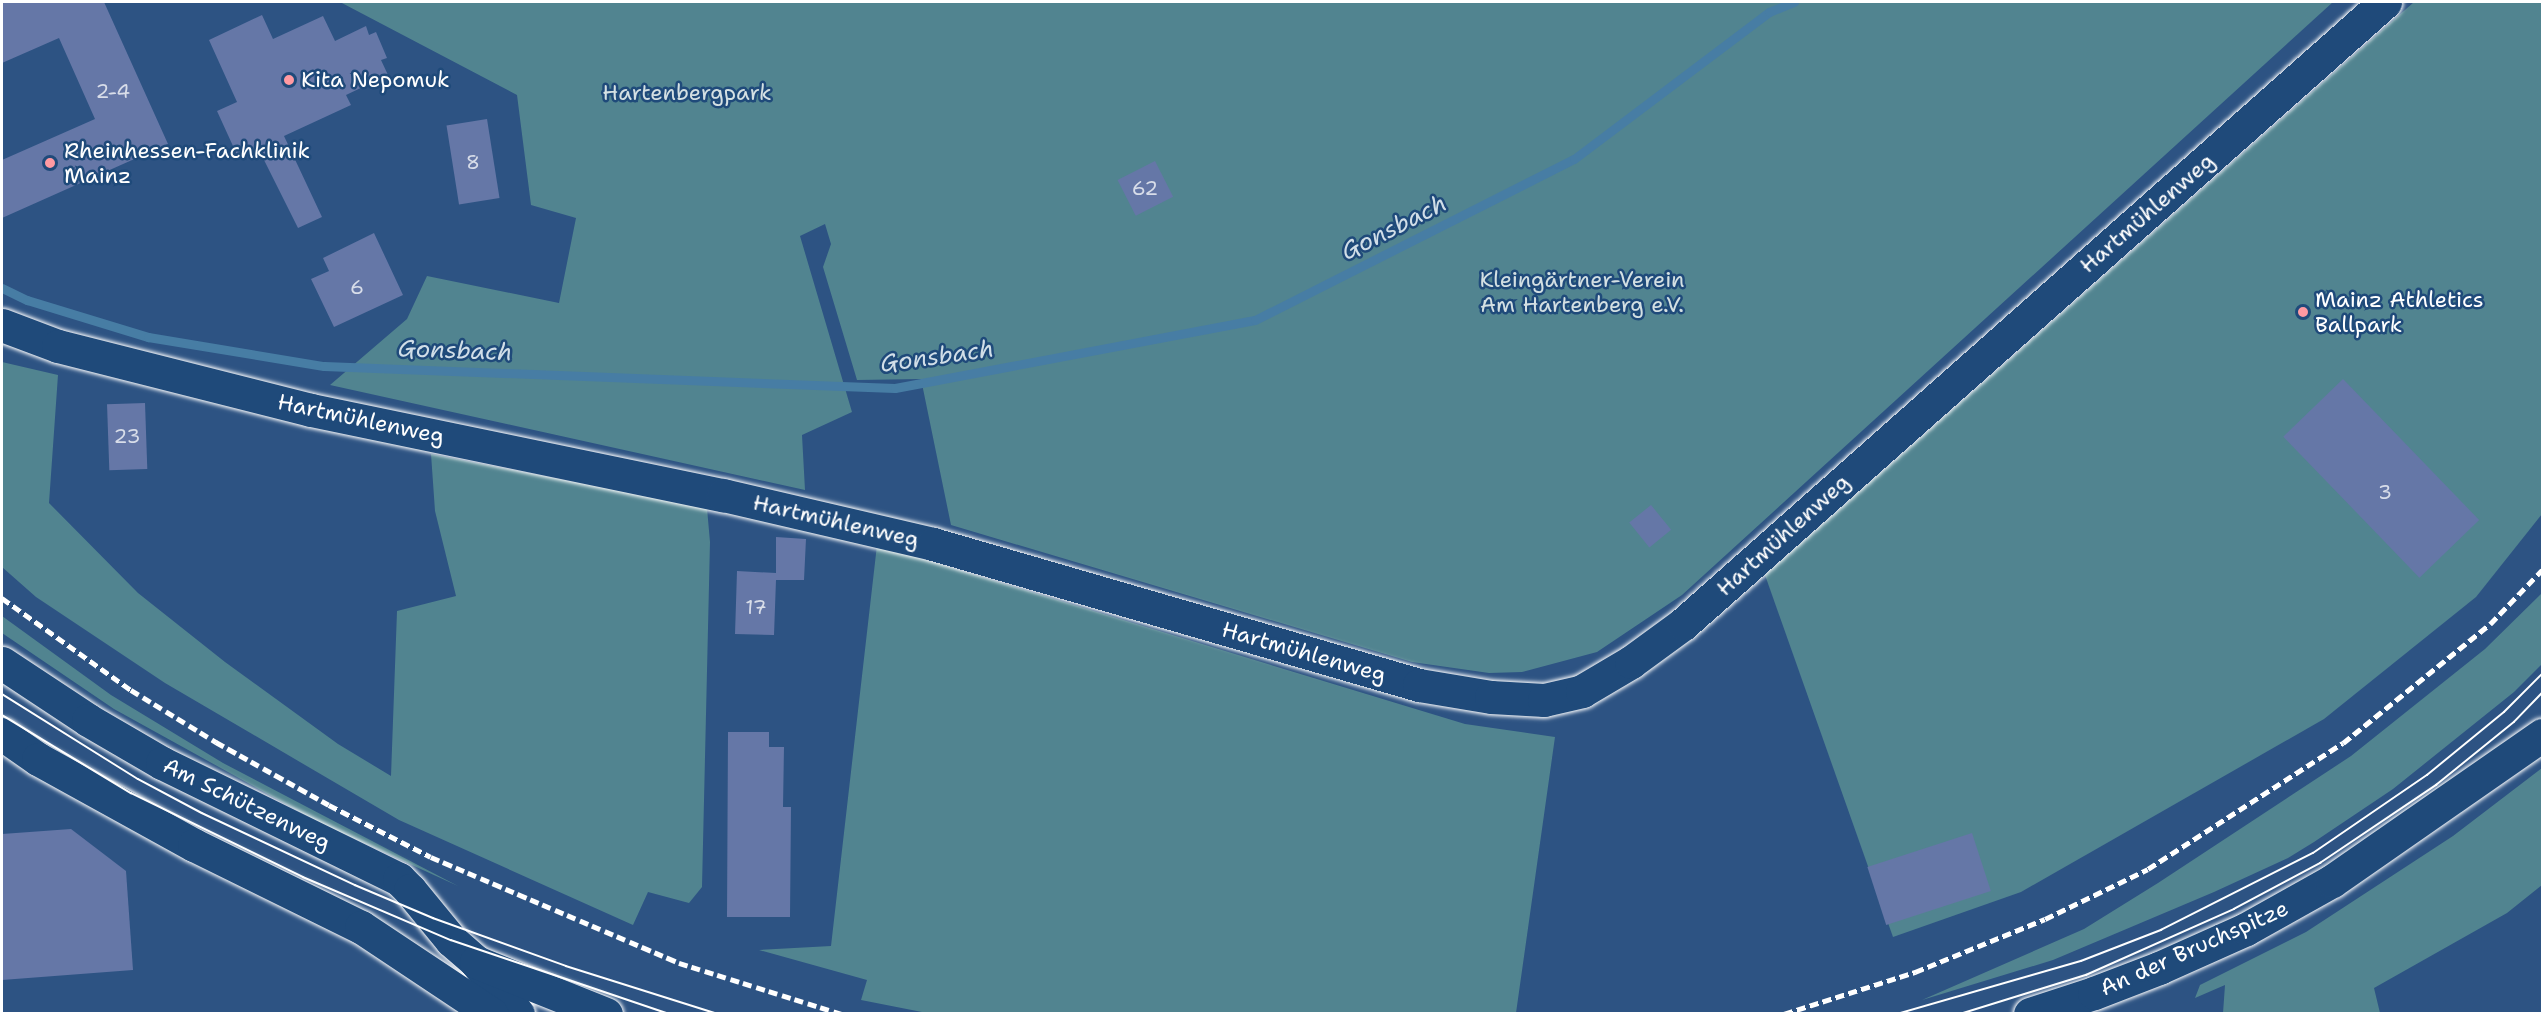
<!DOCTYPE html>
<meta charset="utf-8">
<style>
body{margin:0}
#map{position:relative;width:2544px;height:1015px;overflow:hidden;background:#2d5383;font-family:"Shantell Sans",sans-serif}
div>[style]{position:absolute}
.green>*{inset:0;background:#518490}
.stream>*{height:9px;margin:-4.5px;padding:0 4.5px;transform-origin:4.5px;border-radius:4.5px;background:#477da4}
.building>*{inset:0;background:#6577a7;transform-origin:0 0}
.roads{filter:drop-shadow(0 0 2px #fff) drop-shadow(0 0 2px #fff)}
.minor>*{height:33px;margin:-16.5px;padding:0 16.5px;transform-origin:16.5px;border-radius:16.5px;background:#1f4a7a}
.secondary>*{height:33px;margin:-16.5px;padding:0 16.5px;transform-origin:16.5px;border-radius:16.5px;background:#1f4a7a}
.tram>*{height:1.5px;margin:-0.75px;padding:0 0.75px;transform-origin:0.75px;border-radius:0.75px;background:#fff}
.rail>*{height:4.5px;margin-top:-2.25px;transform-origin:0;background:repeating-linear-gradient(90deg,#fff 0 9px,transparent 0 13.5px)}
.dots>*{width:16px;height:16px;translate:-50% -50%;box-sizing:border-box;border:3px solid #1f4a7a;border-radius:50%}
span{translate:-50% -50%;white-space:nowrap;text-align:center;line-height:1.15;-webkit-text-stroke:5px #1f4a7a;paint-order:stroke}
.number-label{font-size:20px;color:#d8dde9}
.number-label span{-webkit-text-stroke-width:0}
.poi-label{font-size:22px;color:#fff}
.left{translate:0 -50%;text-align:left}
.park-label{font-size:22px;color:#d4e0e3}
.street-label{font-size:22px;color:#fff}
.water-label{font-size:24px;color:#d1dee8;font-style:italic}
.frame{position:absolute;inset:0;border:3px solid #fff;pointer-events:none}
</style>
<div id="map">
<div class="green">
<i style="clip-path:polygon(340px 2px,2333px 2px,1682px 595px,1597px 652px,1522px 672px,1489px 673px,1412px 662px,951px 525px,921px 379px,857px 380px,823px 267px,831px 244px,825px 224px,800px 236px,852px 412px,802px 435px,805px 490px,330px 385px,407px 319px,427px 276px,559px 303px,576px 218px,531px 205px,517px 95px)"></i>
<i style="clip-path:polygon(2414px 2px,2542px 2px,2542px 514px,2476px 597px,2324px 719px,2021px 892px,1893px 937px,1765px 575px)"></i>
<i style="clip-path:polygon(2px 362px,58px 375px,49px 503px,138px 593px,225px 662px,338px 744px,391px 776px,397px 611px,456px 596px,435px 511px,431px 454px,707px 508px,710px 542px,702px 887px,689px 903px,648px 892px,633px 925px,399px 820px,165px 683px,36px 597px,2px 567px)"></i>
<i style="clip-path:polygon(877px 545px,1465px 724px,1555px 737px,1516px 1013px,927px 1013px,861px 1000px,867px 980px,759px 950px,831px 946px)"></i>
<i style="clip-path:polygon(2542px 593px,2542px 664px,2514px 692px,2393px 789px,2314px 842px,2288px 858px,2214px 892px,2053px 960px,1922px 1000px,2084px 929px,2158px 883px,2351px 756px,2485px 649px)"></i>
<i style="clip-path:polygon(2px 616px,111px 695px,223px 763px,458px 886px,322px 824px,114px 709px,2px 633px)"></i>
<i style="clip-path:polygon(2542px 768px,2542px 885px,2507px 913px,2374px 988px,2380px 1013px,2223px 1013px,2225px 985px,2195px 998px,2200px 985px,2306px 932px,2453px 836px)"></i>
</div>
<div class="stream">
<i style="left:2px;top:288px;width:28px;rotate:26deg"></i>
<i style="left:27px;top:300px;width:127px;rotate:17deg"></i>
<i style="left:148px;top:337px;width:178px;rotate:9.4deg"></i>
<i style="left:324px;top:366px;width:571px;rotate:2.21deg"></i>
<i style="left:895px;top:388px;width:366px;rotate:-10.7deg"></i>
<i style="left:1255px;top:320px;width:357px;rotate:-26.8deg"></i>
<i style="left:1574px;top:159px;width:244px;rotate:-37deg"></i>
<i style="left:1769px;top:12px;width:27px;rotate:-22deg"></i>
</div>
<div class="building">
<i style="clip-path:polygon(2px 2px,104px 2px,168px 144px,2px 218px,2px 160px,95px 119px,59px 38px,2px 63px)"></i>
<i style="clip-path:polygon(262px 15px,273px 39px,323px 16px,335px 41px,366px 26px,369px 35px,376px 32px,387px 58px,381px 60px,388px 75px,346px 95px,351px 105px,284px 136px,322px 217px,298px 228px,258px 148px,238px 157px,217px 111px,237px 102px,209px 40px)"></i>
<i style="left:487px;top:119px;width:80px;height:41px;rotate:81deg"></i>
<i style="left:1155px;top:161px;width:40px;height:42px;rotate:63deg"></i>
<i style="clip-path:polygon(374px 233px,403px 295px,334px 327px,311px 279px,329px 271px,323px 258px)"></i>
<i style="left:2343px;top:379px;width:196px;height:83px;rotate:46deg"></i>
<i style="left:145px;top:403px;width:66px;height:38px;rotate:88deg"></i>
<i style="left:1651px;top:505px;width:32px;height:28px;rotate:51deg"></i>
<i style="clip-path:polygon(776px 537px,806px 539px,804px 580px,776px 580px,774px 635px,735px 634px,737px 571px,776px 573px)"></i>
<i style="clip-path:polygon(728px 732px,769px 732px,769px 747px,784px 747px,783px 807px,791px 807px,790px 917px,727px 917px)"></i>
<i style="clip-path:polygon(71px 829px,126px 871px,133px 970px,2px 980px,2px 834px)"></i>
<i style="left:1972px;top:833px;width:61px;height:110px;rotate:72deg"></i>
</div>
<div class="roads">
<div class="minor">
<i style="left:2px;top:325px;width:60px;rotate:20.6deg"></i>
<i style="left:58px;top:346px;width:261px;rotate:14.2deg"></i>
<i style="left:311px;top:410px;width:421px;rotate:11.7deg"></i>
<i style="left:723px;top:495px;width:216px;rotate:13.1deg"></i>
<i style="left:933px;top:544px;width:506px;rotate:16.18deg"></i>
<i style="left:1419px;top:685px;width:73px;rotate:9.5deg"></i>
<i style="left:1491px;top:697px;width:53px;rotate:3.2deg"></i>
<i style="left:1544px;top:700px;width:39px;rotate:-13deg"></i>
<i style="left:1582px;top:691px;width:57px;rotate:-30.6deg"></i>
<i style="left:1631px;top:662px;width:64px;rotate:-36.2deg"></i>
<i style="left:1683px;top:624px;width:938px;rotate:-41.54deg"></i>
<i style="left:476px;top:962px;width:67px;rotate:51.1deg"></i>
</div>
<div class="secondary">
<i style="left:2px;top:663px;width:103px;rotate:33.5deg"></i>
<i style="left:88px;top:720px;width:86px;rotate:30.2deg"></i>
<i style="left:162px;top:763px;width:264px;rotate:26.1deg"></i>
<i style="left:399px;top:879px;width:16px;rotate:45deg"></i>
<i style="left:410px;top:890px;width:65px;rotate:50.6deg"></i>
<i style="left:451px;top:940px;width:33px;rotate:41deg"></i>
<i style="left:476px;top:962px;width:140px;rotate:21.8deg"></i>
<i style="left:2px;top:734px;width:44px;rotate:34.8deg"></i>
<i style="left:38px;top:759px;width:178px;rotate:28.9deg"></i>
<i style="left:194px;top:845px;width:186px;rotate:26.2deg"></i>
<i style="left:361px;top:927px;width:157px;rotate:33.6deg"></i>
<i style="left:2030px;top:1014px;width:67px;rotate:-18.2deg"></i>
<i style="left:2094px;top:993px;width:70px;rotate:-21deg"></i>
<i style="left:2159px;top:968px;width:95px;rotate:-24.1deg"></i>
<i style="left:2246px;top:929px;width:98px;rotate:-29.2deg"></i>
<i style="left:2332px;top:881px;width:256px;rotate:-34.8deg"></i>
</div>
</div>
<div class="tram">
<i style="left:2px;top:694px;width:160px;rotate:32deg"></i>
<i style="left:138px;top:779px;width:72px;rotate:28deg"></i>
<i style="left:202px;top:813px;width:169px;rotate:25.2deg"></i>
<i style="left:355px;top:885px;width:85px;rotate:22.9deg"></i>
<i style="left:433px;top:918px;width:141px;rotate:19.8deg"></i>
<i style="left:566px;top:966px;width:159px;rotate:17.5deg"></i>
<i style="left:2px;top:715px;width:151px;rotate:31.2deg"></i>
<i style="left:131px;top:793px;width:191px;rotate:26deg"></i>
<i style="left:303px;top:877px;width:161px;rotate:23.1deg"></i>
<i style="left:451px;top:940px;width:231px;rotate:18.7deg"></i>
<i style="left:1897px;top:1014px;width:191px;rotate:-16.1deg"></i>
<i style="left:2081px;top:961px;width:86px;rotate:-21.2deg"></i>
<i style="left:2161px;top:930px;width:170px;rotate:-26.9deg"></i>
<i style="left:2313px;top:853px;width:138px;rotate:-34.4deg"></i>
<i style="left:2427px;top:775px;width:99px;rotate:-39.3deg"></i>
<i style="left:2504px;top:712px;width:54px;rotate:-45deg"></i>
<i style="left:1960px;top:1014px;width:132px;rotate:-17.2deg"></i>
<i style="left:2086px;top:975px;width:162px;rotate:-24deg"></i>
<i style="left:2234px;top:909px;width:98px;rotate:-28.1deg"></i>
<i style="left:2320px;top:863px;width:140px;rotate:-33.9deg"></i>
<i style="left:2436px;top:785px;width:100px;rotate:-38.9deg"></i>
<i style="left:2514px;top:722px;width:40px;rotate:-46deg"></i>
</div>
<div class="rail">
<i style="left:2px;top:598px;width:158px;rotate:35.5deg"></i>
<i style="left:131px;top:690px;width:100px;rotate:31.5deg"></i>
<i style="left:216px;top:742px;width:129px;rotate:29.1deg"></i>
<i style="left:329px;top:805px;width:114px;rotate:27deg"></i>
<i style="left:431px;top:857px;width:270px;rotate:23.1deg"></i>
<i style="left:679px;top:963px;width:171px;rotate:17.4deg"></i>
<i style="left:1784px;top:1014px;width:138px;rotate:-17.8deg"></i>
<i style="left:1915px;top:972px;width:140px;rotate:-22.2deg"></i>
<i style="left:2045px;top:919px;width:114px;rotate:-25.9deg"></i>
<i style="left:2148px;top:869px;width:232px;rotate:-32.9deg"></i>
<i style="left:2343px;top:743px;width:189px;rotate:-39deg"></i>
<i style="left:2490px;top:624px;width:75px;rotate:-46.1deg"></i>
</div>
<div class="dots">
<i style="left:289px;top:80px;background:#ff9aa2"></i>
<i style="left:50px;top:163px;background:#ff9aa2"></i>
<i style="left:2303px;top:312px;background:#ff9aa2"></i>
</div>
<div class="number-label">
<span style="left:113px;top:91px">2-4</span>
<span style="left:473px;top:162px">8</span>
<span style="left:1145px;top:188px">62</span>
<span style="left:357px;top:287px">6</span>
<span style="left:127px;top:436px">23</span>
<span style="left:2385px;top:492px">3</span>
<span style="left:756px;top:607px">17</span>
</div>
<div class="poi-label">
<span class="left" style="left:301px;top:80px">Kita Nepomuk</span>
<span class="left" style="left:64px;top:163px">Rheinhessen-Fachklinik<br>Mainz</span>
<span class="left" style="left:2315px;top:312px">Mainz Athletics<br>Ballpark</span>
</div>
<div class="park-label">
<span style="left:687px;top:93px">Hartenbergpark</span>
<span style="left:1582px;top:292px">Kleingärtner-Verein<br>Am Hartenberg e.V.</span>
</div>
<div class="street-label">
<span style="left:2147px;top:213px;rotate:-41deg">Hartmühlenweg</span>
<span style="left:361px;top:419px;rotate:12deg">Hartmühlenweg</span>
<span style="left:836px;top:521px;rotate:13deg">Hartmühlenweg</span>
<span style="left:1783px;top:535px;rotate:-42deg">Hartmühlenweg</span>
<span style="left:1304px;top:652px;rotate:16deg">Hartmühlenweg</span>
<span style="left:247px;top:804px;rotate:26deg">Am Schützenweg</span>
<span style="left:2194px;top:948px;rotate:-24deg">An der Bruchspitze</span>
</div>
<div class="water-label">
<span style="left:1394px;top:228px;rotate:-27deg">Gonsbach</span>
<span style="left:455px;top:351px;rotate:2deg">Gonsbach</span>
<span style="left:937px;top:357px;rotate:-8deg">Gonsbach</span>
</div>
<div class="frame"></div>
</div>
